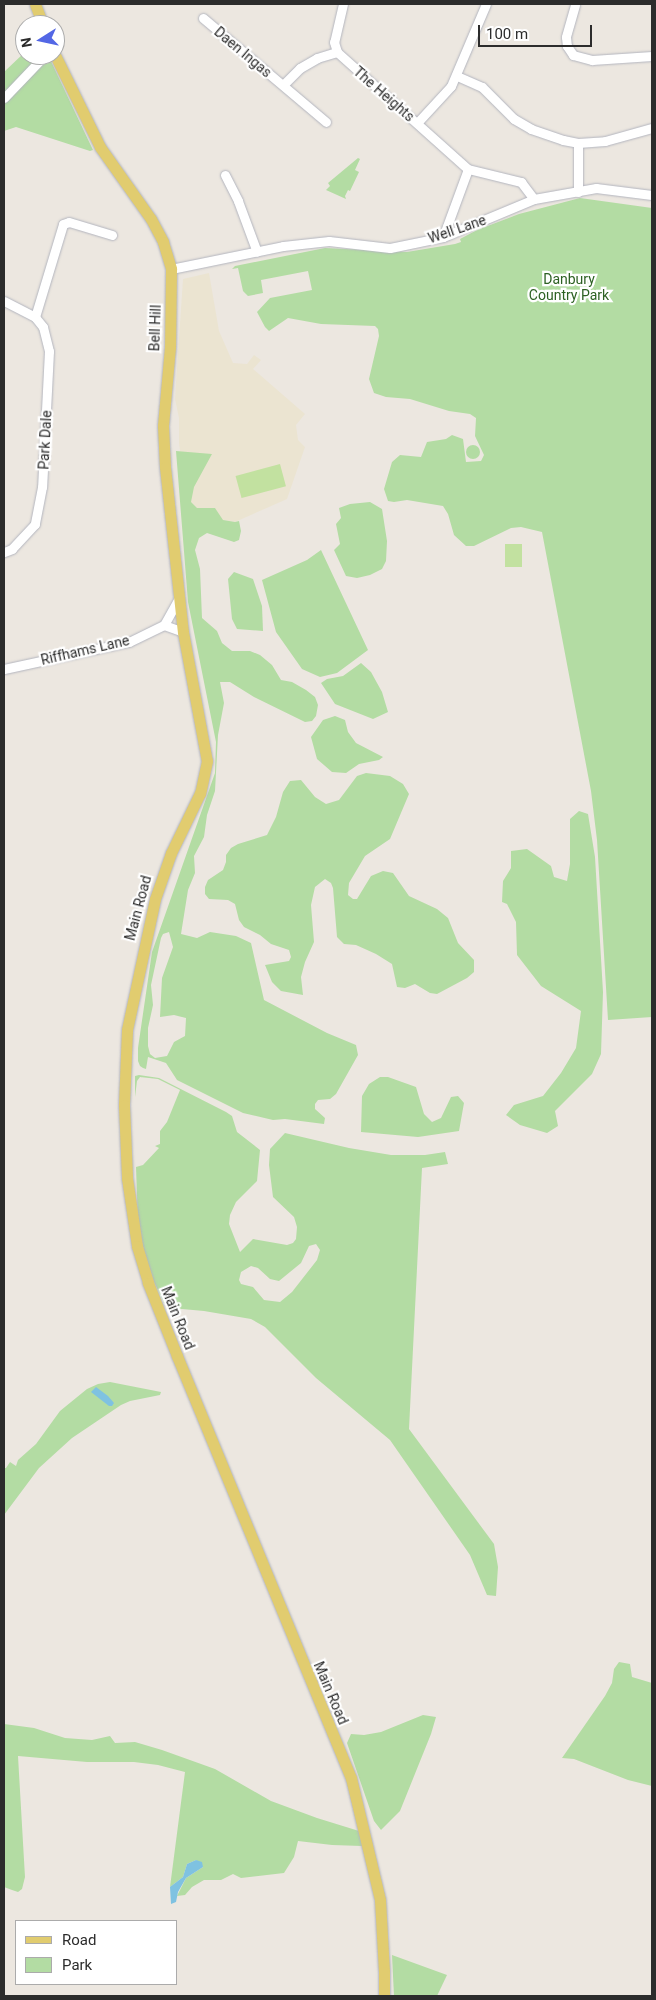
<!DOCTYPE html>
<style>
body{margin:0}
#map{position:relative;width:656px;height:2000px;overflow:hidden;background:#ece7e0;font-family:Roboto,sans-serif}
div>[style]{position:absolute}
.education>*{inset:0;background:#ebe4d1}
.green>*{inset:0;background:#b3dca3}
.round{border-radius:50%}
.pitch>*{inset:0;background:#c2e1a0;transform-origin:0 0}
.water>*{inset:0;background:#7fc2e1}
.roads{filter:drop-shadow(0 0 1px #b3b5be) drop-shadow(0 0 1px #b3b5be)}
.minor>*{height:9px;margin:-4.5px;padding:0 4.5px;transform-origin:4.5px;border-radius:4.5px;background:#fff}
.major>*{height:11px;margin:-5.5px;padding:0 5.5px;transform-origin:5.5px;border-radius:5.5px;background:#e1cc6f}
span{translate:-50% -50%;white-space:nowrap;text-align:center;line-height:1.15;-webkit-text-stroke:4.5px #fff;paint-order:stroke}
.street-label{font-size:14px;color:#2c2c2c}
.park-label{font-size:14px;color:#2d6123}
.frame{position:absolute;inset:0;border:5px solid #2c2c2c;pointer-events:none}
.legend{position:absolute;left:15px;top:1920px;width:162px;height:65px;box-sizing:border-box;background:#fff;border:1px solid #ababab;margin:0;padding:6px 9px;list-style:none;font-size:15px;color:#2c2c2c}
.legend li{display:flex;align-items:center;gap:10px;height:25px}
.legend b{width:25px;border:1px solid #ababab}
.north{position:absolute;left:15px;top:15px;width:50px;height:50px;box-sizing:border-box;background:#fff;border:1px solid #ababab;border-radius:50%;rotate:260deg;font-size:14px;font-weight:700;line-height:20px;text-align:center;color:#2c2c2c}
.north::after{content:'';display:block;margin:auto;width:18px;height:22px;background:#5367e5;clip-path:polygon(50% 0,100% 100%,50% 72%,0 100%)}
.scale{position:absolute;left:478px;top:25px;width:114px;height:22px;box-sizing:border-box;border:2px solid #2c2c2c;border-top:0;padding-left:6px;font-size:15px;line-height:18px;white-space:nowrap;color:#2c2c2c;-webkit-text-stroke:4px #fff;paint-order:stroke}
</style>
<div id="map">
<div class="education">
<i style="clip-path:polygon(209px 273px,219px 331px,233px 363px,247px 364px,254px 355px,261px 360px,253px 369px,305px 414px,296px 425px,298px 440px,305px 447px,287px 499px,235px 522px,222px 520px,189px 521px,179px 443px,179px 418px,175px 399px,183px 279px)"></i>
</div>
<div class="green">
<i style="clip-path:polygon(25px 52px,25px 55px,48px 55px,93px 150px,90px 151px,16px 127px,4px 131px,4px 72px)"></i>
<i style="clip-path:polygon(358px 158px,360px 159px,355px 170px,359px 172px,350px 191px,348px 190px,345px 196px,346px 199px,326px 190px,330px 186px,328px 183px)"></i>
<i style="clip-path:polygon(580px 198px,652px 208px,652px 1017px,608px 1020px,597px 840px,591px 791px,542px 532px,521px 527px,511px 528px,474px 546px,466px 546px,454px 535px,448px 514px,443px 506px,407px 500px,394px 502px,388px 501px,384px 489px,392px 462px,400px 455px,421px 457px,427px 442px,446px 439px,452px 435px,463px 439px,466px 462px,481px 461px,484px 455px,475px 436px,476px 418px,470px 414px,449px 411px,410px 399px,386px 397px,374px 393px,369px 379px,379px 336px,378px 329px,375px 326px,321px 324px,288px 318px,269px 331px,265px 327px,257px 312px,270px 298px,312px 290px,308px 271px,261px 280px,263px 293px,248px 296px,243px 291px,238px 268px,232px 269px,235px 266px,325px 248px,407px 252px,455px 244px,461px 242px,460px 239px,477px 230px,519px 214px)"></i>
<i class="round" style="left:466px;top:445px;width:14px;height:14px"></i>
<i style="clip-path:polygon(evenodd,176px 451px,212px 454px,194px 487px,191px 502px,197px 508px,215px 508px,223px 520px,235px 522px,239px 521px,241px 531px,239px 540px,234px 542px,207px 533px,199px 538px,195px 550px,200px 569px,202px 618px,217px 631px,222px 643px,232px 651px,250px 651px,260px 655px,272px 665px,281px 680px,292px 682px,306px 690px,315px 697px,318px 705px,316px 716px,312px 721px,305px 722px,254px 697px,230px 682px,220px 682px,224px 703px,218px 735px,215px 791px,207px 815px,204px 837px,194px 856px,195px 873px,188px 890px,181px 934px,197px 938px,210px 932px,236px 936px,251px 943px,264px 1000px,327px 1033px,356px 1045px,358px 1055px,336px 1094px,330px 1099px,318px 1100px,315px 1104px,315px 1109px,325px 1118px,324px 1124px,285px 1119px,273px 1120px,243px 1113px,177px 1080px,166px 1063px,148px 1057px,146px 1069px,143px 1068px,140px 1066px,138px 1061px,138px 1048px,152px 952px,215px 773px,216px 742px,188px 602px,176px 451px,169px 932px,173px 947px,162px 978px,160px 1017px,174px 1015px,186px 1018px,185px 1036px,174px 1042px,167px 1056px,155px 1058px,150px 1054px,148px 1046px,148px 1028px,153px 1005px,151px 985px,161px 938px,163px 934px,169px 932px)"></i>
<i style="clip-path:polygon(370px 502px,382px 509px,387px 541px,386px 561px,382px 569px,370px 575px,357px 578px,346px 576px,334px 550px,340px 544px,336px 524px,341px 518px,339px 508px,350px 504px)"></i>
<i style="clip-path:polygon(321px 550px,368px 650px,337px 673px,320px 677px,302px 669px,276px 632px,262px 580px,307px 560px)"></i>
<i style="clip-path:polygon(234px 572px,253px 579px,262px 606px,263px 631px,237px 629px,232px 619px,228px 579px)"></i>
<i style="clip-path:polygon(361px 663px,371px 672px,382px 692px,388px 712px,373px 719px,335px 704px,321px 683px,327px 679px,343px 676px)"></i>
<i style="clip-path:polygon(335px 716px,345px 720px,348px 732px,356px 743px,383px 757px,379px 760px,359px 764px,346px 773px,332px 772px,317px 759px,311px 737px,323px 720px)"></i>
<i style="clip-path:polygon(366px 773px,390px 776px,403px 784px,409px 794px,390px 839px,365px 856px,349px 883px,348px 895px,353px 899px,357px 899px,371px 876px,383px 871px,393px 873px,409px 896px,437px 909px,448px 918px,458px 943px,474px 960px,474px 972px,467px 978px,437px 994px,430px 993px,415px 984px,405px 988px,397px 987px,392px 964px,376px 954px,356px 945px,344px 944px,337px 937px,333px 888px,331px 883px,325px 879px,315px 887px,311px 905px,314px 942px,305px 962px,301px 977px,303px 995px,281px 991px,272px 982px,265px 965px,289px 961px,291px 957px,289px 950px,271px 944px,260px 935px,244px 927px,239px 920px,235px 904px,228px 900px,209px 899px,205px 894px,205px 887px,208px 880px,223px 870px,226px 862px,226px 855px,231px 848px,238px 844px,267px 835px,276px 817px,283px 792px,290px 781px,301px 780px,315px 797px,326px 804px,339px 800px,357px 776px)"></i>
<i style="clip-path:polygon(579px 811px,588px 814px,595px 857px,603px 992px,601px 1054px,592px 1074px,555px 1111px,558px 1126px,547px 1133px,520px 1125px,506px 1115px,514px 1105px,543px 1096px,561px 1073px,576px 1048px,581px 1011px,541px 986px,517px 955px,516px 922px,507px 904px,502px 902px,503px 881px,511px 868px,511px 851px,527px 849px,551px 866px,554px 877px,567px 881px,570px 864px,570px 819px)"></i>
<i style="clip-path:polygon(evenodd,139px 1075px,159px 1078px,226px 1112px,232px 1116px,237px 1132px,260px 1150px,257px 1181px,236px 1202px,230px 1215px,229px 1224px,240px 1252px,253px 1239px,287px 1245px,293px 1243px,296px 1239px,297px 1227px,294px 1217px,273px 1197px,269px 1165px,270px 1149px,285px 1133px,349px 1148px,391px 1155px,425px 1155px,445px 1152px,448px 1164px,422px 1168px,409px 1429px,494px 1544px,498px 1567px,496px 1596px,487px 1595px,470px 1555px,390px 1440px,316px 1378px,265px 1327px,251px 1319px,204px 1311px,171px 1308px,164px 1303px,154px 1282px,144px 1251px,138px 1224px,136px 1167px,143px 1165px,159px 1148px,155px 1146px,160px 1144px,160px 1131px,167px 1122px,180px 1090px,158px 1079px,140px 1077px,137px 1081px,135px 1097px,135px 1076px,139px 1075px,316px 1244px,320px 1250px,317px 1260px,292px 1292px,280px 1302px,264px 1300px,253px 1287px,241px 1284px,239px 1280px,241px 1272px,251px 1266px,258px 1268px,270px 1279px,279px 1281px,301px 1263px,309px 1246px,316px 1244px)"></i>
<i style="clip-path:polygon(380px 1077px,388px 1077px,416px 1087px,424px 1114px,432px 1122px,441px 1118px,451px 1097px,458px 1096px,464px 1103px,459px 1131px,418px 1137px,361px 1132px,362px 1096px,369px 1084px)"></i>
<i style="clip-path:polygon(110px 1382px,161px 1392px,160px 1395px,130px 1401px,121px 1405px,72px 1438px,39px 1468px,4px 1515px,4px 1468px,6px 1468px,10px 1462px,16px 1466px,18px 1460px,36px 1444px,60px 1411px,87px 1389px,98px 1384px)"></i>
<i style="clip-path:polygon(619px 1662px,630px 1664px,632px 1677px,652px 1683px,652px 1786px,628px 1780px,574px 1759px,562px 1758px,605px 1696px,612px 1683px,614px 1669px)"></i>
<i style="clip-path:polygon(423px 1715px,436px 1717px,431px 1734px,400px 1811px,381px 1830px,374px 1821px,347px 1743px,351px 1734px,364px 1735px,381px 1732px)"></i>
<i style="clip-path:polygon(4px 1724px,34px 1728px,65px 1738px,92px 1740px,110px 1736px,115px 1743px,135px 1742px,162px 1750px,215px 1769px,271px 1801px,317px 1818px,359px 1831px,362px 1846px,332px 1845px,298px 1841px,294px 1857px,284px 1873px,241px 1878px,233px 1874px,221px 1880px,204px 1880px,192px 1887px,185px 1895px,177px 1896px,186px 1878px,203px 1867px,196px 1860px,187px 1864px,183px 1877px,170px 1887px,185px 1772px,158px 1765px,134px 1762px,87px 1762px,18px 1756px,25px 1877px,22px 1889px,18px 1892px,12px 1890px,4px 1887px)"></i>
<i style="clip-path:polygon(392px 1955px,447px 1975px,437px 1996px,394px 1996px)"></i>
</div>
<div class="pitch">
<i style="left:280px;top:464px;width:23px;height:46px;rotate:75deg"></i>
<i style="left:505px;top:544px;width:17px;height:23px"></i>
</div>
<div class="water">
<i style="clip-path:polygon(96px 1387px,108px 1396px,114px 1403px,112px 1406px,109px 1406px,91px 1392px)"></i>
<i style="clip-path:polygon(196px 1860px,202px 1862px,203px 1867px,186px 1878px,178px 1892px,176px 1902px,171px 1904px,170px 1887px,183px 1877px,187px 1864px)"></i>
</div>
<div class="roads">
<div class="minor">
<i style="left:343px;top:4px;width:39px;rotate:103deg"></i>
<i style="left:334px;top:42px;width:10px;rotate:73deg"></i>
<i style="left:337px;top:52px;width:176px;rotate:41.8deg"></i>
<i style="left:468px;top:169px;width:55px;rotate:13.8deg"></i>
<i style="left:521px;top:182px;width:21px;rotate:53deg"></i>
<i style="left:575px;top:5px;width:33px;rotate:106deg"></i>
<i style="left:566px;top:37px;width:9px;rotate:84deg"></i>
<i style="left:567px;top:46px;width:11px;rotate:56deg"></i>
<i style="left:573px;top:55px;width:20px;rotate:15deg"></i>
<i style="left:592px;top:60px;width:60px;rotate:-3.8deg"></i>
<i style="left:203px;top:18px;width:161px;rotate:40.2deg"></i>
<i style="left:457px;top:76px;width:27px;rotate:24deg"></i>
<i style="left:482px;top:87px;width:45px;rotate:45deg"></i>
<i style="left:514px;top:119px;width:20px;rotate:30deg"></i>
<i style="left:531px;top:129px;width:34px;rotate:19deg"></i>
<i style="left:563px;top:140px;width:15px;rotate:11deg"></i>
<i style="left:578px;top:143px;width:27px;rotate:-4deg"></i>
<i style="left:605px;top:141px;width:49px;rotate:-15.5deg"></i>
<i style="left:283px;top:85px;width:24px;rotate:-45deg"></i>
<i style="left:300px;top:68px;width:20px;rotate:-30deg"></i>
<i style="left:317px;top:58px;width:21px;rotate:-17deg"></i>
<i style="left:4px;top:98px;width:59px;rotate:-46.4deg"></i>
<i style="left:417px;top:123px;width:50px;rotate:-47.4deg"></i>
<i style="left:451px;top:86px;width:89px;rotate:-66.9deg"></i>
<i style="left:578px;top:143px;width:49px;rotate:90deg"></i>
<i style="left:225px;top:175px;width:29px;rotate:63deg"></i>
<i style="left:238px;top:201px;width:54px;rotate:69.6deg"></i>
<i style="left:443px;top:237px;width:72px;rotate:-69.8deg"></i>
<i style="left:171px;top:269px;width:114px;rotate:-11.6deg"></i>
<i style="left:283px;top:246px;width:46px;rotate:-6.2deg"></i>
<i style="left:329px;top:241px;width:61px;rotate:6.5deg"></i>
<i style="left:390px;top:248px;width:54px;rotate:-11.7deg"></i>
<i style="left:443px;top:237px;width:99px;rotate:-22.7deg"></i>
<i style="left:534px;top:199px;width:63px;rotate:-10.1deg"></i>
<i style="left:596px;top:188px;width:56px;rotate:7.1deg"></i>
<i style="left:4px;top:301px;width:35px;rotate:27deg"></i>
<i style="left:35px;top:317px;width:13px;rotate:51deg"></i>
<i style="left:43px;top:327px;width:25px;rotate:76deg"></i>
<i style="left:49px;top:351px;width:136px;rotate:92.9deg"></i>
<i style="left:42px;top:487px;width:38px;rotate:101deg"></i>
<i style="left:35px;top:524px;width:34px;rotate:133deg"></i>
<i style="left:12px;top:549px;width:9px;rotate:159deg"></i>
<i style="left:35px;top:317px;width:97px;rotate:-73.2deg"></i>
<i style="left:63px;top:224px;width:6px;rotate:-18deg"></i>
<i style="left:69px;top:222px;width:45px;rotate:16.8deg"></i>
<i style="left:164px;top:625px;width:20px;rotate:20deg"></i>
<i style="left:4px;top:669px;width:128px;rotate:-12.2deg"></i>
<i style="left:129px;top:642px;width:39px;rotate:-26deg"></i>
<i style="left:164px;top:625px;width:31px;rotate:-61deg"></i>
</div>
<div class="major">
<i style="left:35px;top:4px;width:22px;rotate:69deg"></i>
<i style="left:55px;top:55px;width:102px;rotate:63.9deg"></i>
<i style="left:100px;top:147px;width:88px;rotate:54.7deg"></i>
<i style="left:151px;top:219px;width:26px;rotate:62deg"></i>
<i style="left:163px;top:242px;width:28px;rotate:73deg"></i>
<i style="left:171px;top:269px;width:78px;rotate:90.7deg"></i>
<i style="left:170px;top:347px;width:79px;rotate:95.1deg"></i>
<i style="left:163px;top:426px;width:41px;rotate:87.2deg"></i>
<i style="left:165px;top:467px;width:166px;rotate:83.8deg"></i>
<i style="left:183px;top:632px;width:131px;rotate:79.5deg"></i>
<i style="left:207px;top:761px;width:33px;rotate:102deg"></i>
<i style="left:200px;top:793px;width:67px;rotate:115.8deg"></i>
<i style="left:171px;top:853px;width:49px;rotate:109.2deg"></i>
<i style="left:155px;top:899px;width:134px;rotate:102.1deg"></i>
<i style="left:127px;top:1030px;width:75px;rotate:92.3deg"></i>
<i style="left:124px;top:1105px;width:73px;rotate:87.6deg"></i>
<i style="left:127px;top:1178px;width:69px;rotate:81.6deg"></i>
<i style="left:137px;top:1246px;width:39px;rotate:73deg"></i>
<i style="left:148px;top:1283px;width:79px;rotate:68.3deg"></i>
<i style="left:177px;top:1356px;width:456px;rotate:67.6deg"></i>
<i style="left:351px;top:1778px;width:125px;rotate:76.6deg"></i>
<i style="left:380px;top:1900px;width:72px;rotate:86.8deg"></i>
<i style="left:384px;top:1972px;width:24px;rotate:90deg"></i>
</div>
</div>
<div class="street-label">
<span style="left:243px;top:52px;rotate:40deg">Daen Ingas</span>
<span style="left:384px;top:94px;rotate:41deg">The Heights</span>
<span style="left:457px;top:229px;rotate:-19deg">Well Lane</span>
<span style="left:155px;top:328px;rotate:-88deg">Bell Hill</span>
<span style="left:45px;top:440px;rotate:-87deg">Park Dale</span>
<span style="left:85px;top:650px;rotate:-13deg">Riffhams Lane</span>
<span style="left:138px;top:908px;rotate:-75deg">Main Road</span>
<span style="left:178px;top:1318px;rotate:68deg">Main Road</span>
<span style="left:331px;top:1693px;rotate:67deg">Main Road</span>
</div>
<div class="park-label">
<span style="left:569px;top:287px">Danbury<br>Country Park</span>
</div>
<div class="frame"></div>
<ul class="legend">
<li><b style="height:6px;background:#e1cc6f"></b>Road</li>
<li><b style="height:14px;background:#b3dca3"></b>Park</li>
</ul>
<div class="north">N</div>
<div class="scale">100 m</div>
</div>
